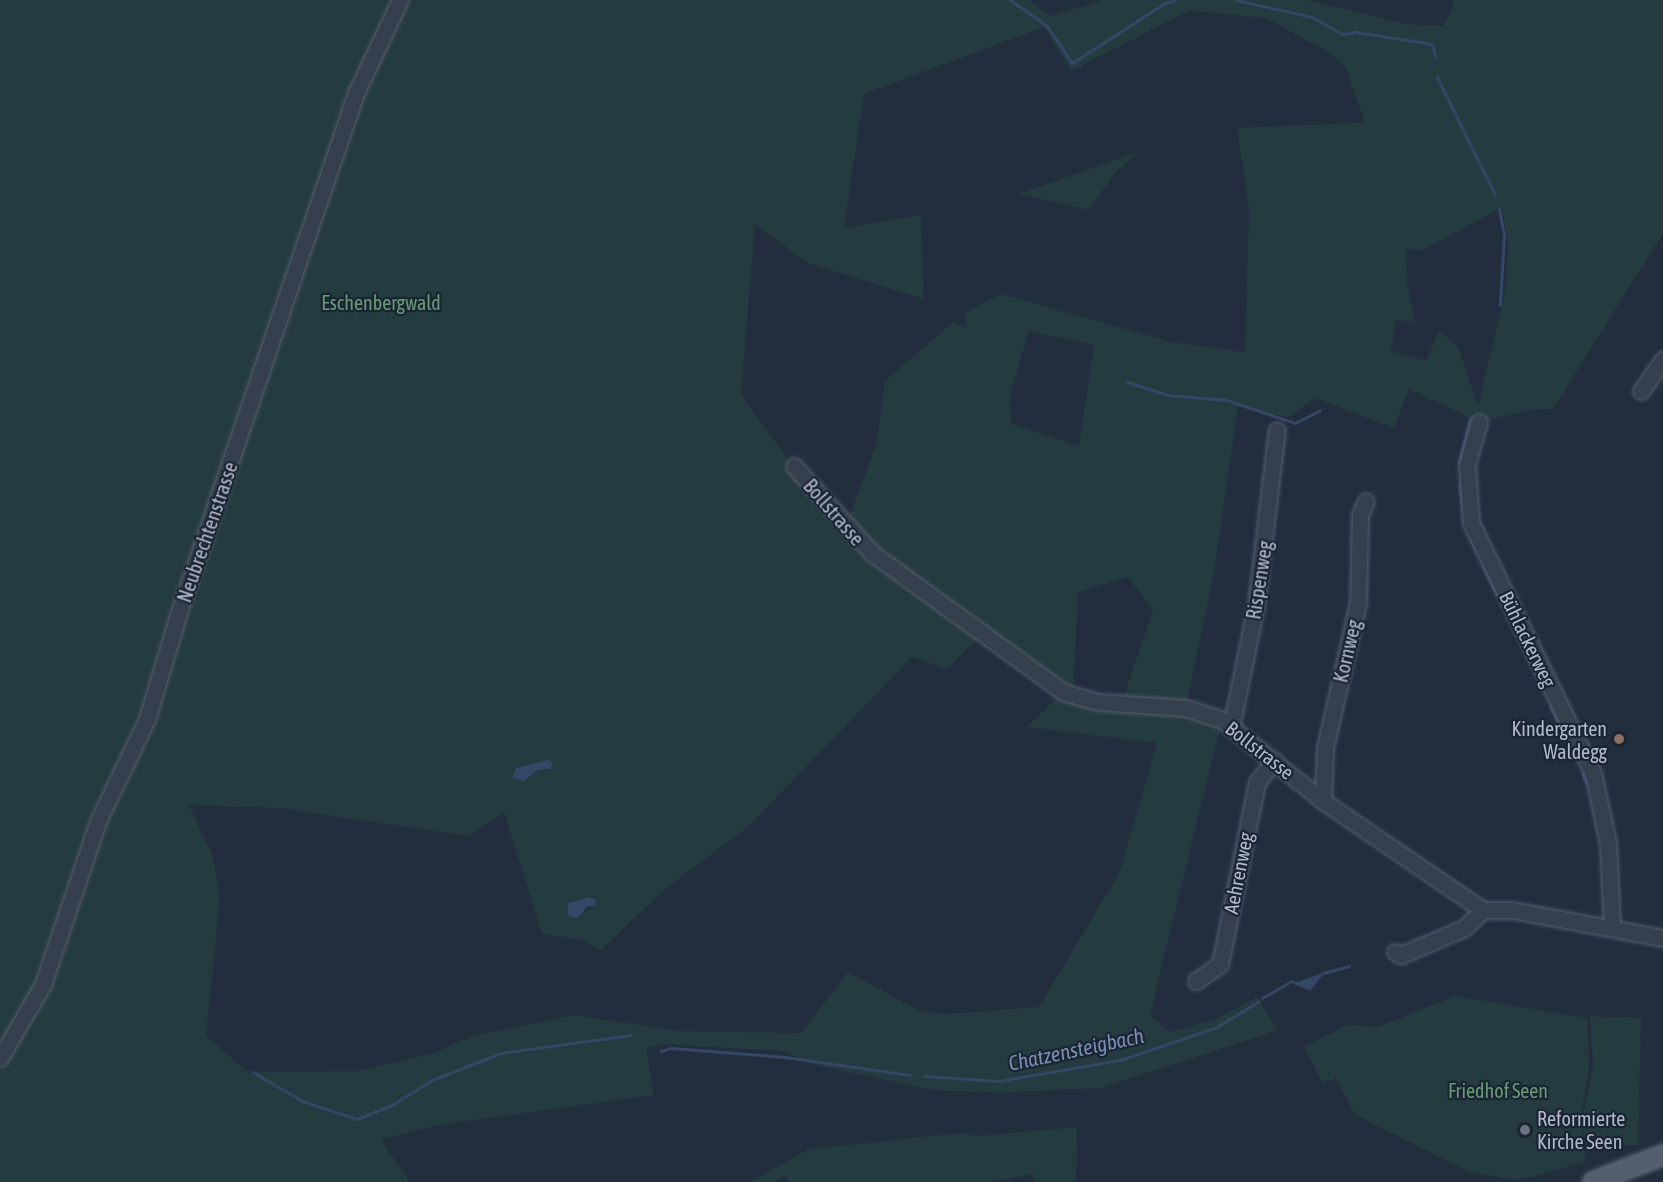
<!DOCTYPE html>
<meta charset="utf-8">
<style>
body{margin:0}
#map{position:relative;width:1663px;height:1182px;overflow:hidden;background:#222d3e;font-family:"Asap Condensed",sans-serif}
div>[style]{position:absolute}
.green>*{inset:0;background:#243b3f}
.water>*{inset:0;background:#354766}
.stream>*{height:3px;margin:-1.5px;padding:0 1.5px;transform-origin:1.5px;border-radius:1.5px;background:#354766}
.roads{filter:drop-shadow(0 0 2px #545d6c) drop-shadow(0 0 2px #545d6c)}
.minor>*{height:15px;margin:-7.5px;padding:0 7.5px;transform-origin:7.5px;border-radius:7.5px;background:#363f4e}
.major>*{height:20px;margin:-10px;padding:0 10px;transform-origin:10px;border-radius:10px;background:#545e6e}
.dots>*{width:16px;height:16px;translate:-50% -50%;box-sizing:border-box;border:3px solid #1b2433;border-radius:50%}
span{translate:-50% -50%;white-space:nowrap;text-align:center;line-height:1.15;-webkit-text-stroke:4.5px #1b2433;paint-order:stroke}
.park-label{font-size:20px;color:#689b76}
.street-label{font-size:20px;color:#b2bac9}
.poi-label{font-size:20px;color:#b2bac9}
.right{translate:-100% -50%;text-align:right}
.left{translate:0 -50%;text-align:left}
.water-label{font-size:21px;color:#788eb2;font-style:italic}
</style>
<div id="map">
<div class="green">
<i style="clip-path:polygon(evenodd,0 0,1029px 0,1051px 16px,1103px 0,1308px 0,1406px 24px,1443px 26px,1453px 8px,1452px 0,1663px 0,1663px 233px,1553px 409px,1531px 410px,1479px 422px,1409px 389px,1394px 428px,1315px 398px,1288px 417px,1238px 407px,1214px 573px,1186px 707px,1123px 698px,1153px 610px,1128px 577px,1078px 592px,1073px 691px,985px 632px,947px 669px,912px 657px,749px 826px,664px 890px,601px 950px,582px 940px,542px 934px,504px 812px,468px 836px,279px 808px,189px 805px,213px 856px,220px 898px,206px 1036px,248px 1072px,358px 1071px,433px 1053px,472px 1036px,574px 1015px,680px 1031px,801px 1033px,848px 972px,920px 1011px,948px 1014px,1039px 1007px,1120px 871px,1157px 743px,1026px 727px,1063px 692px,1222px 720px,1150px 1015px,1170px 1032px,1216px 1019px,1257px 997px,1278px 1030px,1101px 1088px,999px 1093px,933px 1090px,814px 1065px,783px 1051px,663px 1044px,646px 1048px,654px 1095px,438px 1125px,381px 1140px,410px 1182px,0 1182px,0 0,1189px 11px,1266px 18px,1328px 52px,1345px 66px,1365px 122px,1237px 128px,1249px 209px,1245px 352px,1172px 342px,1001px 294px,965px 313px,966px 327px,953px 322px,885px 381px,876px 445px,846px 526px,786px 457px,741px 394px,755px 225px,810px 264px,924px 299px,921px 215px,844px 228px,864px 94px,1044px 27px,1071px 71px,1189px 11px,0 0,1502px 208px,1508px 242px,1506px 288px,1478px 406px,1458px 346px,1439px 331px,1426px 361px,1391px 351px,1396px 320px,1415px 323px,1407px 284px,1406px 249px,1420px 251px,1502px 208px,0 0,1029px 331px,1094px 345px,1079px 446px,1012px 424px,1009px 398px,1029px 331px,0 0,534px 763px,548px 770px,538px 770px,524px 781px,512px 778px,514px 769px,534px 763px,0 0,589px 897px,594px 898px,595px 906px,572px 918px,572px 901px,589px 897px)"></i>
<i style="clip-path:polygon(1140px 151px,1114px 174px,1089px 210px,1018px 194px)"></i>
<i style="clip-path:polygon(1455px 996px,1587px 1018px,1589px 1070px,1582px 1108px,1585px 1162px,1518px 1180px,1470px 1172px,1355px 1115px,1336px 1078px,1323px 1084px,1304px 1047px,1347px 1025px,1378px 1027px)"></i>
<i style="clip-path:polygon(1590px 1016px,1641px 1018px,1638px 1145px,1584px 1145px,1584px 1110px,1593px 1067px)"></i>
<i style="clip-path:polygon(1077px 1127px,1076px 1182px,1034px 1182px,1033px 1174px,988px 1182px,790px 1182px,785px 1176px,773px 1182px,750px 1182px,809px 1149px,961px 1133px,976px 1136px)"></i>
</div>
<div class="water">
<i style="clip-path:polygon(548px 760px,553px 763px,551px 769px,538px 770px,524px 781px,512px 778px,516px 768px)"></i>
<i style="clip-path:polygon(589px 897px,596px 900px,595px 906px,587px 907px,578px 918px,568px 916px,568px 903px)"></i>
<i style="clip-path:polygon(1325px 972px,1310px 991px,1288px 981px,1298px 982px)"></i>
</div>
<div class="stream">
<i style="left:1010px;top:0;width:45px;rotate:35.1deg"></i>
<i style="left:1047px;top:26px;width:45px;rotate:56deg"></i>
<i style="left:1072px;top:63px;width:108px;rotate:-33deg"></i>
<i style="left:1163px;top:4px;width:13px;rotate:-18deg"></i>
<i style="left:1236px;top:0;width:78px;rotate:12.6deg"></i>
<i style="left:1312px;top:17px;width:35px;rotate:29deg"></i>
<i style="left:1343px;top:34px;width:13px;rotate:-9deg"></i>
<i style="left:1356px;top:32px;width:71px;rotate:8.9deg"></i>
<i style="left:1426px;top:43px;width:8px;rotate:23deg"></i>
<i style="left:1433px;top:46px;width:11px;rotate:80deg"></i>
<i style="left:1437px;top:77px;width:131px;rotate:63.8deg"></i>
<i style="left:1499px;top:209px;width:26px;rotate:79deg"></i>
<i style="left:1504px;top:235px;width:70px;rotate:93.3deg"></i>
<i style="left:1127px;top:382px;width:43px;rotate:17.6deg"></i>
<i style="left:1168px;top:395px;width:59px;rotate:4.8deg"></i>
<i style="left:1227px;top:400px;width:72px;rotate:18.7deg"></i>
<i style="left:1295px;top:423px;width:28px;rotate:-27deg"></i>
<i style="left:1459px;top:462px;width:45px;rotate:-76deg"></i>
<i style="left:1459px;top:483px;width:34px;rotate:82deg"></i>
<i style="left:1471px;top:540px;width:10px;rotate:66deg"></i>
<i style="left:1483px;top:566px;width:131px;rotate:64.2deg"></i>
<i style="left:1550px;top:706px;width:60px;rotate:64.3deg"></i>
<i style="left:1582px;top:773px;width:11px;rotate:68deg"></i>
<i style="left:1323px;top:973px;width:27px;rotate:-15deg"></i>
<i style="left:1262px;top:998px;width:34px;rotate:-30deg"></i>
<i style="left:661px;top:1051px;width:10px;rotate:-17deg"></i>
<i style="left:671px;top:1048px;width:114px;rotate:4.5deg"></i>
<i style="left:785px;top:1057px;width:126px;rotate:8.2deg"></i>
<i style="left:253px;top:1072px;width:57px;rotate:30.6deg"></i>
<i style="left:302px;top:1101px;width:58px;rotate:18.1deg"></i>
<i style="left:357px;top:1119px;width:38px;rotate:-22deg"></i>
<i style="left:392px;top:1105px;width:47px;rotate:-32deg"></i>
<i style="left:432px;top:1080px;width:74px;rotate:-21.4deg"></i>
<i style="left:501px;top:1053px;width:131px;rotate:-7.9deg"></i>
<i style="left:925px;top:1076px;width:73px;rotate:3.9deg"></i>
<i style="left:998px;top:1081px;width:124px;rotate:-9.8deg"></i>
<i style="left:1120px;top:1060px;width:102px;rotate:-18.8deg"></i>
<i style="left:1217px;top:1027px;width:49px;rotate:-31.8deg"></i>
</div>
<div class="roads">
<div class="minor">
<i style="left:1641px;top:391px;width:39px;rotate:-55deg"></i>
<i style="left:1479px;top:422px;width:45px;rotate:105.6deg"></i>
<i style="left:1467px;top:465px;width:58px;rotate:86.1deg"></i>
<i style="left:1471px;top:523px;width:278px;rotate:64deg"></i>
<i style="left:1593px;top:773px;width:72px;rotate:77.9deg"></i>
<i style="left:1608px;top:843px;width:84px;rotate:87.3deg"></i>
<i style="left:794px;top:466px;width:117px;rotate:48.1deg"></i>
<i style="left:872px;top:553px;width:236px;rotate:36deg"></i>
<i style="left:1063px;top:692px;width:37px;rotate:16deg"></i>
<i style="left:1099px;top:702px;width:87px;rotate:3.9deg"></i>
<i style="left:1186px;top:708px;width:38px;rotate:18deg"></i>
<i style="left:1222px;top:720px;width:129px;rotate:38.7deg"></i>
<i style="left:1323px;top:801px;width:194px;rotate:34.3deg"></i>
<i style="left:1483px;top:910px;width:29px"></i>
<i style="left:1512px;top:910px;width:154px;rotate:10.5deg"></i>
<i style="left:1231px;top:728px;width:126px;rotate:-78.5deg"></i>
<i style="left:1256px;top:605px;width:176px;rotate:-83.2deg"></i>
<i style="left:1323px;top:801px;width:53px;rotate:-87.8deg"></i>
<i style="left:1325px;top:748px;width:149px;rotate:-77.2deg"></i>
<i style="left:1358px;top:603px;width:88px;rotate:-88.7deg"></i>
<i style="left:1360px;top:515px;width:15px;rotate:-67deg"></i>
<i style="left:1395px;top:952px;width:7px;rotate:27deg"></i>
<i style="left:1401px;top:955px;width:69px;rotate:-23.2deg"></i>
<i style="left:1464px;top:928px;width:26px;rotate:-43deg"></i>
<i style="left:1196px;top:981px;width:29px;rotate:-35deg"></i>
<i style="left:1220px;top:964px;width:186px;rotate:-78.5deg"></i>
<i style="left:1257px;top:782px;width:28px;rotate:-51deg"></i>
<i style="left:0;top:1058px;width:86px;rotate:-59.8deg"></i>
<i style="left:43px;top:984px;width:174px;rotate:-71.3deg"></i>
<i style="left:99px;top:819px;width:111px;rotate:-64.4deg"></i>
<i style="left:147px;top:719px;width:112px;rotate:-73.3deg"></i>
<i style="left:179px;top:612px;width:548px;rotate:-71.17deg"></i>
<i style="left:356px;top:93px;width:103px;rotate:-64.7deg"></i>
</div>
<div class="major">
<i style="left:1593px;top:1182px;width:75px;rotate:-21.1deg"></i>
</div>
</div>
<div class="dots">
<i style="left:1619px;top:739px;background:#8d6e63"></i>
<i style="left:1525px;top:1130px;background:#6b7280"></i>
</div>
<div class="park-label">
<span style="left:381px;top:302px">Eschenbergwald</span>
<span style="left:1498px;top:1090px">Friedhof Seen</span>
</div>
<div class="street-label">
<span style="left:834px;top:512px;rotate:49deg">Bollstrasse</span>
<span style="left:207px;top:532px;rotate:-71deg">Neubrechtenstrasse</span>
<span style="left:1259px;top:580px;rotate:-81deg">Rispenweg</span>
<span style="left:1528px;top:639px;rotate:64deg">Bühlackerweg</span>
<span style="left:1347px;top:651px;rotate:-77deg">Kornweg</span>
<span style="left:1260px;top:750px;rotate:38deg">Bollstrasse</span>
<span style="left:1238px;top:873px;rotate:-79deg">Aehrenweg</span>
</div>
<div class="poi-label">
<span class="right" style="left:1607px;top:740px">Kindergarten<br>Waldegg</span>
<span class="left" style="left:1537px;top:1130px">Reformierte<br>Kirche Seen</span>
</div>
<div class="water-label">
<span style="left:1076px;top:1049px;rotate:-12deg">Chatzensteigbach</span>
</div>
</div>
